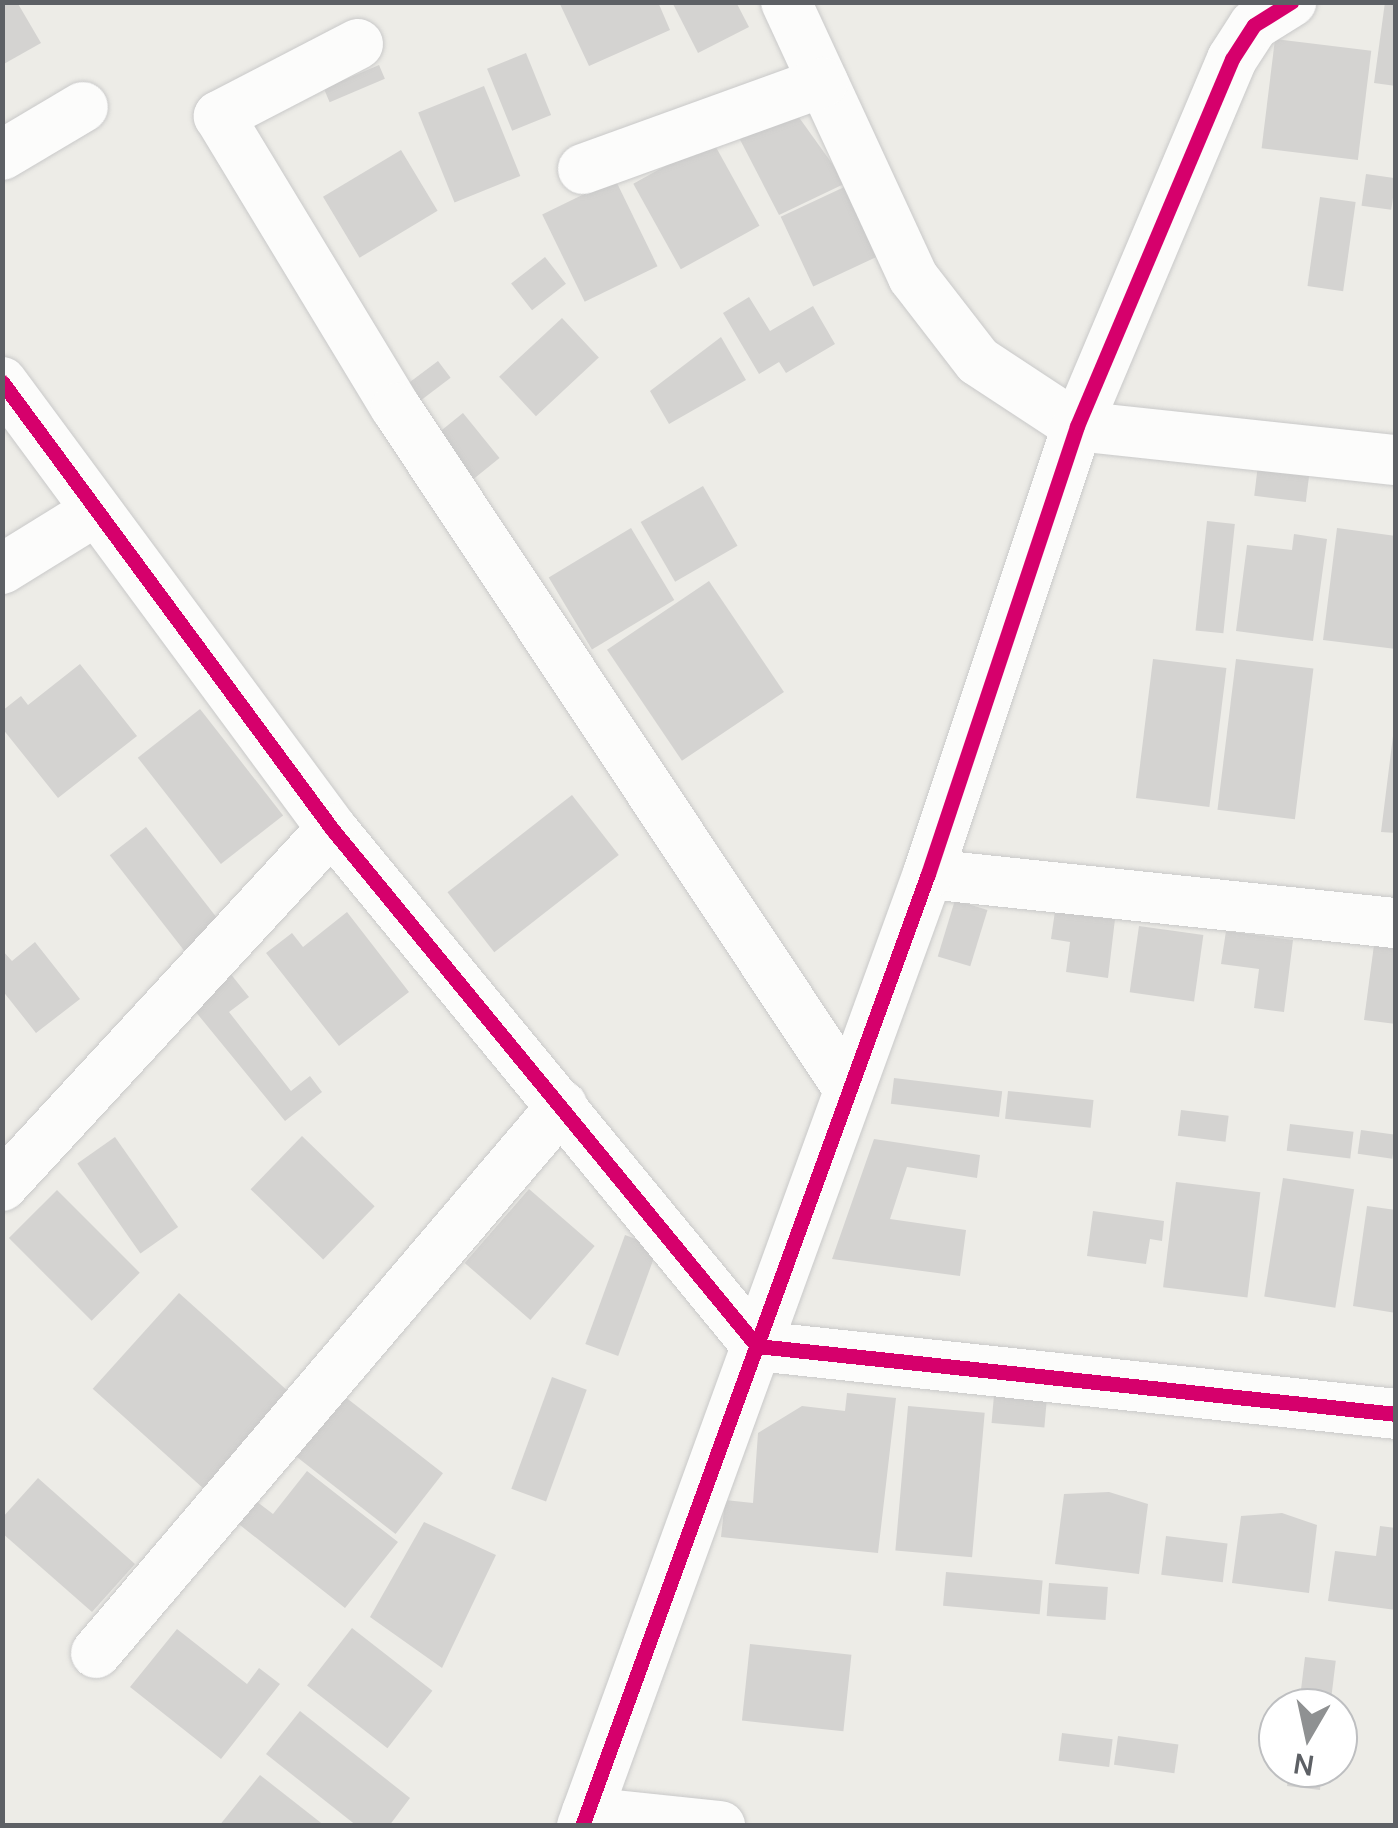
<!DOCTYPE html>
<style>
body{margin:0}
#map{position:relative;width:1398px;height:1828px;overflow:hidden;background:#edece7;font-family:Manrope,sans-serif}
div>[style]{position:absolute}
.building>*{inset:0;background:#d4d3d1;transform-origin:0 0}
.roads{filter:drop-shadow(0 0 2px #c9c9c9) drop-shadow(0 0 2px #c9c9c9)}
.street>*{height:50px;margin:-25px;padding:0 25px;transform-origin:25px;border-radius:25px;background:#fcfcfb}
.cycleway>*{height:15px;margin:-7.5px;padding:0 7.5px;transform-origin:7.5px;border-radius:7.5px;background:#d6006c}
span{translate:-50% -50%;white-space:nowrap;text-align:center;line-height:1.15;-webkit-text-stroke:10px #fff;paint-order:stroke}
.frame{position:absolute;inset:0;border:5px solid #5d6065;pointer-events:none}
.north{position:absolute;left:1258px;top:1688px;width:100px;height:100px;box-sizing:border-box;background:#fff;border:2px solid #bebfc1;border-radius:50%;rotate:189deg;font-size:28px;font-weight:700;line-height:40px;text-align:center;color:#5d6065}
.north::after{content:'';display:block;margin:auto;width:35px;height:45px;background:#8f9192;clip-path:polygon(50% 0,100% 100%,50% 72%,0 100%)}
</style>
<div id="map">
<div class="building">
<i style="clip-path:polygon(2px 2px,17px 2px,41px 43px,2px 65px)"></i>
<i style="clip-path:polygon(559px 2px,658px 2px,670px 30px,589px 66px)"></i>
<i style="clip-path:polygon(672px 2px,736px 2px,749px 27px,698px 53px)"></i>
<i style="clip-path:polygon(1385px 2px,1396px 2px,1396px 86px,1374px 83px)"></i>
<i style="left:1275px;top:39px;width:97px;height:110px;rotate:7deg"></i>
<i style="left:526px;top:53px;width:67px;height:42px;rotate:68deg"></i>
<i style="left:379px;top:65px;width:15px;height:60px;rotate:67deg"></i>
<i style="left:484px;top:86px;width:97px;height:71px;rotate:68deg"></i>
<i style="clip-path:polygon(798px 116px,846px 183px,779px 215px,735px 130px)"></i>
<i style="left:712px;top:140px;width:98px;height:90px;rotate:61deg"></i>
<i style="left:401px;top:150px;width:71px;height:91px;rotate:59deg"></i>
<i style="left:1366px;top:174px;width:30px;height:32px;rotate:8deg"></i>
<i style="left:615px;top:179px;width:97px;height:81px;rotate:64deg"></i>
<i style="left:855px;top:182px;width:77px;height:82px;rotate:65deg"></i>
<i style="left:1320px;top:197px;width:36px;height:90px;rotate:8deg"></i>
<i style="left:545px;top:257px;width:34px;height:43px;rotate:52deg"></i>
<i style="clip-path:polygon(749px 297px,770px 331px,813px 306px,835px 344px,786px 373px,779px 362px,759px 374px,723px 313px)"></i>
<i style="left:562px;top:318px;width:54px;height:86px;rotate:47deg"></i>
<i style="clip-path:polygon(721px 337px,746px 380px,669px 424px,650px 391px)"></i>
<i style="left:438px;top:361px;width:21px;height:38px;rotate:53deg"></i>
<i style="left:463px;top:413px;width:58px;height:37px;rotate:51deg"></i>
<i style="left:1258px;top:465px;width:52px;height:31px;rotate:7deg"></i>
<i style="left:703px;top:486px;width:69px;height:72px;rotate:60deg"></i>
<i style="left:1207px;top:521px;width:28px;height:110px;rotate:6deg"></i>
<i style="left:631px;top:528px;width:84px;height:96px;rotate:59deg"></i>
<i style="clip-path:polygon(1337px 528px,1396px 536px,1396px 649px,1323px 640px)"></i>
<i style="clip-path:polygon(1294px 534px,1327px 539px,1313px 641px,1236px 631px,1247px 545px,1292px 550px)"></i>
<i style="left:709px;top:581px;width:134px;height:123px;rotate:56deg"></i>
<i style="left:1153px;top:659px;width:74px;height:140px;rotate:7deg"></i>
<i style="left:1236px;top:659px;width:78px;height:152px;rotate:7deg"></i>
<i style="clip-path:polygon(80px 664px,137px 736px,58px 798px,2px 728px,2px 711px,21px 696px,28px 705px)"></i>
<i style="left:200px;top:709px;width:135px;height:79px;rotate:52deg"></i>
<i style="clip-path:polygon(1393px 736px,1396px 736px,1396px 833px,1381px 832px)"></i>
<i style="left:572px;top:795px;width:76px;height:158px;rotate:52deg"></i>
<i style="left:146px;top:827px;width:122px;height:46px;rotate:52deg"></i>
<i style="left:955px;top:900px;width:34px;height:59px;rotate:17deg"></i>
<i style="clip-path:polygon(1055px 911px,1115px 919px,1108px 978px,1066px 972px,1070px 942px,1051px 939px)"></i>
<i style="clip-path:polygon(347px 912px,409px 992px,339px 1046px,266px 953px,292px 933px,303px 947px)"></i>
<i style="left:1139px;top:926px;width:65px;height:67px;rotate:8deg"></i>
<i style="clip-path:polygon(1226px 931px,1293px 940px,1284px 1012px,1254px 1008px,1259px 969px,1221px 964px)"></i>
<i style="clip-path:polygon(35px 942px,80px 999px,36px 1033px,2px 990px,2px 950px,12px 961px)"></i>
<i style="clip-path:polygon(1374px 945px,1396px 948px,1396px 1024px,1364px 1020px)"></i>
<i style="clip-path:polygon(222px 963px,249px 997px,229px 1012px,291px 1091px,310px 1076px,322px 1092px,285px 1121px,186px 1000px)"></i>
<i style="left:894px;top:1078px;width:109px;height:26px;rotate:7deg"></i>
<i style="left:1008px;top:1091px;width:86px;height:28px;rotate:6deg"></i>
<i style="left:1181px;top:1110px;width:48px;height:26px;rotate:7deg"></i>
<i style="left:1290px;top:1124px;width:64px;height:27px;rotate:7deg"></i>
<i style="left:1361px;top:1130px;width:35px;height:24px;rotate:8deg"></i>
<i style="left:302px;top:1136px;width:101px;height:74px;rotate:44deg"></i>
<i style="left:115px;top:1137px;width:110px;height:46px;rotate:55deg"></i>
<i style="clip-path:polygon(874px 1139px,980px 1155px,977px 1178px,907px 1167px,890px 1219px,966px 1230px,960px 1276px,832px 1259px)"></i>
<i style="left:1283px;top:1178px;width:72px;height:120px;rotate:9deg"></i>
<i style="left:1176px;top:1182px;width:85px;height:106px;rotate:7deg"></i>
<i style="left:529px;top:1189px;width:87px;height:98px;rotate:41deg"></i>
<i style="left:57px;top:1190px;width:117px;height:68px;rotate:45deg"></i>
<i style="clip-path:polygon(1367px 1206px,1396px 1210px,1396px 1313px,1353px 1306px)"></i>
<i style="clip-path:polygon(1093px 1211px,1164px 1221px,1162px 1241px,1150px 1239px,1146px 1264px,1087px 1256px)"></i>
<i style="left:625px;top:1235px;width:35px;height:116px;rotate:20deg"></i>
<i style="left:179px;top:1293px;width:152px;height:129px;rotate:42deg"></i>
<i style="left:552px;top:1377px;width:37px;height:119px;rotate:20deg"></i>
<i style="left:335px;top:1389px;width:137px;height:77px;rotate:38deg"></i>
<i style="clip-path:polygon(847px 1393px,896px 1398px,878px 1553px,721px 1537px,725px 1500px,753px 1503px,758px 1433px,802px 1406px,845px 1411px)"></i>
<i style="left:994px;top:1395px;width:53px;height:28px;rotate:5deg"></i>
<i style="left:908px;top:1406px;width:77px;height:145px;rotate:5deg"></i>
<i style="clip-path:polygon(307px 1471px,398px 1542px,345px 1608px,226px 1514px,244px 1492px,273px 1514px)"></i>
<i style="clip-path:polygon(38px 1478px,135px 1564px,92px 1612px,2px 1533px,2px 1518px)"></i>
<i style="clip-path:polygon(1109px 1492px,1148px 1504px,1139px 1574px,1055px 1564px,1064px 1494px)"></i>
<i style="clip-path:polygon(1282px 1513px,1317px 1525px,1309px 1593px,1232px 1583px,1241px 1516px)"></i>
<i style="clip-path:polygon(424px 1522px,496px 1555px,442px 1668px,370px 1617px)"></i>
<i style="clip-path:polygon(1380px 1526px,1396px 1528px,1396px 1610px,1328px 1601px,1335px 1551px,1376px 1556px)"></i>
<i style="left:1166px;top:1536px;width:62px;height:39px;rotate:7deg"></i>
<i style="left:946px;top:1572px;width:97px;height:34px;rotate:5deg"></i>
<i style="left:1049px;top:1583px;width:59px;height:33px;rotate:4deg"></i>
<i style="left:352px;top:1628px;width:102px;height:73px;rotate:38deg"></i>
<i style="clip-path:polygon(177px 1629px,247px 1684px,259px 1668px,280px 1684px,221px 1759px,130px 1687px)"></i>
<i style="left:750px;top:1644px;width:102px;height:77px;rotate:6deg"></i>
<i style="left:1305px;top:1657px;width:31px;height:51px;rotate:7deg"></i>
<i style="clip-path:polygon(300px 1711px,410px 1798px,389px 1826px,357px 1826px,266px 1754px)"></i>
<i style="left:1062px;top:1733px;width:51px;height:28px;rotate:7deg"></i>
<i style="left:1118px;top:1736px;width:61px;height:29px;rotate:8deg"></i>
<i style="clip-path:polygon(1290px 1768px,1322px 1768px,1320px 1790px,1287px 1786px)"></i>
<i style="clip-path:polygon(260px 1775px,325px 1826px,219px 1826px)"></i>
</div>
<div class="roads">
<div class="street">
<i style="left:786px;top:2px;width:303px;rotate:65.2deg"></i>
<i style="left:913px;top:277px;width:106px;rotate:52.3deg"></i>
<i style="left:978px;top:361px;width:118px;rotate:33.3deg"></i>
<i style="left:1077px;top:426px;width:321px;rotate:6.1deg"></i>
<i style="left:358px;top:44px;width:157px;rotate:152.6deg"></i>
<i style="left:219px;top:116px;width:341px;rotate:58.8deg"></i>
<i style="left:396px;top:408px;width:813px;rotate:56.39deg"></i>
<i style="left:2px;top:155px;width:94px;rotate:-30.7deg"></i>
<i style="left:583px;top:169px;width:255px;rotate:-19.9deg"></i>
<i style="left:2px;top:382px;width:556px;rotate:53.56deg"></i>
<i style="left:332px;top:829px;width:669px;rotate:50.58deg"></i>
<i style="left:757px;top:1346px;width:643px;rotate:6.07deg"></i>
<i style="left:2px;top:569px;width:105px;rotate:-31.7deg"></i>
<i style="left:928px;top:874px;width:471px;rotate:6deg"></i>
<i style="left:2px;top:1186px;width:486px;rotate:-47.3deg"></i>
<i style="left:96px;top:1653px;width:719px;rotate:-49.57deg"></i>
<i style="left:587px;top:1812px;width:134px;rotate:6deg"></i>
<i style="left:582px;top:1826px;width:1013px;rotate:-70.03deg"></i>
<i style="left:928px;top:874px;width:472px;rotate:-71.6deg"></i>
<i style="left:1077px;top:426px;width:398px;rotate:-67.1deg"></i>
<i style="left:1232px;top:59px;width:40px;rotate:-57.1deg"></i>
<i style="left:1254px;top:25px;width:44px;rotate:-31.9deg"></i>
</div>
</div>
<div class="cycleway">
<i style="left:2px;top:382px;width:556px;rotate:53.56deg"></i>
<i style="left:332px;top:829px;width:669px;rotate:50.58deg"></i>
<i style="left:757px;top:1346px;width:643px;rotate:6.07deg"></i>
<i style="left:582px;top:1826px;width:1013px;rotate:-70.03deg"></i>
<i style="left:928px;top:874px;width:472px;rotate:-71.6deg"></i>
<i style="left:1077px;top:426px;width:398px;rotate:-67.1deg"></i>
<i style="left:1232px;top:59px;width:40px;rotate:-57.1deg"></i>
<i style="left:1254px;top:25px;width:44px;rotate:-31.9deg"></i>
</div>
<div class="frame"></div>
<div class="north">N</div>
</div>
